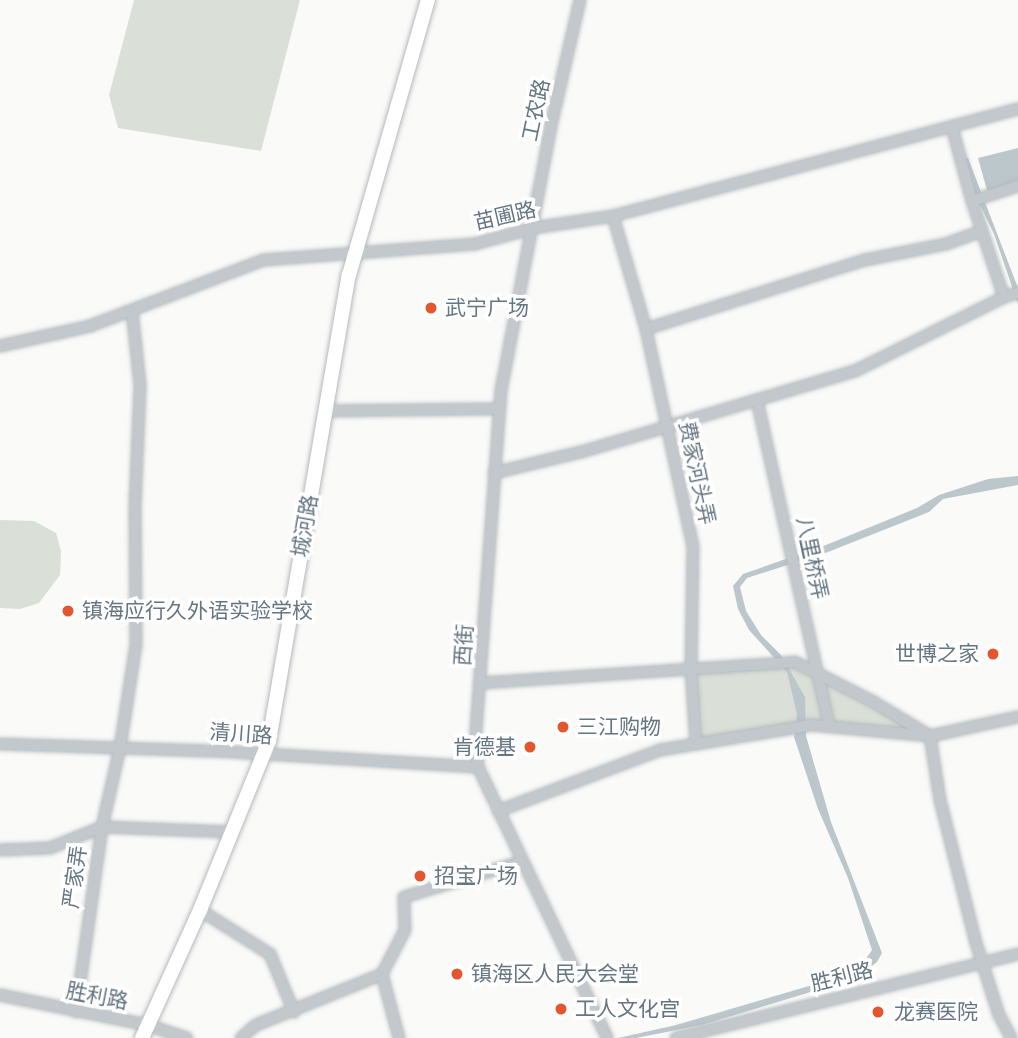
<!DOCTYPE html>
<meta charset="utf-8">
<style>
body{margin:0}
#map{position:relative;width:1018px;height:1038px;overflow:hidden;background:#fafaf8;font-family:Poppins,"Noto Sans SC",sans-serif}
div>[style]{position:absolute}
.green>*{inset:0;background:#dadfd7}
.water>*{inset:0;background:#bbc7cb}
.roads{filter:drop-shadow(0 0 2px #b5babe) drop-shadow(0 0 2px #b5babe)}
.minor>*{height:10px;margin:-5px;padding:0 5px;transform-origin:5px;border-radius:5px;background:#c3c8cc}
.major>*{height:14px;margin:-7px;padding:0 7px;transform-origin:7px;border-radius:7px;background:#fff}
.dots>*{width:19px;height:19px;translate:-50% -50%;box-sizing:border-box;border:4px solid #fff;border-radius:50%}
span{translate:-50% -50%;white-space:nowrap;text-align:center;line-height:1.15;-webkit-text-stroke:7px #fff;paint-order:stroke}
.street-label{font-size:21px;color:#657683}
.poi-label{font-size:21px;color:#657683}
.left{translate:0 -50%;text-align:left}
.right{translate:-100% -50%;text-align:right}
</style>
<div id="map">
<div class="green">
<i style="clip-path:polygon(134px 0,300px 0,261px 151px,118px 128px,109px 95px)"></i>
<i style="clip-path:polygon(0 520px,34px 521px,56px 533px,61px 551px,60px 575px,39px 603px,20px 609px,0 608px)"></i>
<i style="clip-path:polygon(795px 662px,930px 736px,829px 725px,696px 744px,691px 669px)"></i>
</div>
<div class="water">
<i style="clip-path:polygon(1018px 148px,1018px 182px,988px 194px,978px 158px)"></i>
<i style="clip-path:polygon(956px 155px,968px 158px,1018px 288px,1018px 304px,994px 234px)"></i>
<i style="clip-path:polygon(1018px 476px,1018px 485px,943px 499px,929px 512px,828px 552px,747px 578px,740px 587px,746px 611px,761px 635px,781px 655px,805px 697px,806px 736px,831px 822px,882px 953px,877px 962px,857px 978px,702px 1025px,636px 1038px,618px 1038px,676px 1025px,857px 972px,872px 950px,848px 878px,818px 809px,794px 737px,797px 714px,787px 672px,749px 630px,738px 609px,733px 586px,743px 574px,826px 545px,917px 508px,939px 495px,988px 479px)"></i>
</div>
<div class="roads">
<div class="minor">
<i style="left:580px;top:0;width:129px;rotate:103deg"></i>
<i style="left:551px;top:126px;width:269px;rotate:100.7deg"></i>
<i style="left:501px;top:390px;width:342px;rotate:94.2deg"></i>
<i style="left:476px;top:731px;width:36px;rotate:87deg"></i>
<i style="left:478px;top:767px;width:300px;rotate:64.5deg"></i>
<i style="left:952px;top:127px;width:77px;rotate:74.9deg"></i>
<i style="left:972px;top:201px;width:101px;rotate:71.6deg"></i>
<i style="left:972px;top:201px;width:48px;rotate:-18.1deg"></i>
<i style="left:613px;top:216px;width:118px;rotate:73.7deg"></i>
<i style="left:646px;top:329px;width:222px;rotate:77.8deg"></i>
<i style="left:693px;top:546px;width:123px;rotate:90.9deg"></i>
<i style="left:691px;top:669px;width:75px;rotate:86.2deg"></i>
<i style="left:646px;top:329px;width:230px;rotate:-17.5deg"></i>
<i style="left:865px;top:260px;width:83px;rotate:-11.2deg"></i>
<i style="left:946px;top:244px;width:38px;rotate:-20deg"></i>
<i style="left:0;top:346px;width:92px;rotate:-12.5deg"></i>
<i style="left:90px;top:326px;width:186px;rotate:-20.8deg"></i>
<i style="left:264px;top:260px;width:212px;rotate:-4.3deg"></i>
<i style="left:475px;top:244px;width:60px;rotate:-15.4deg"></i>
<i style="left:533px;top:228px;width:81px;rotate:-8.5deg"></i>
<i style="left:613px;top:216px;width:419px;rotate:-14.8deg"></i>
<i style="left:757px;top:400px;width:333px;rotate:77.5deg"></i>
<i style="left:325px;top:411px;width:174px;rotate:-0.7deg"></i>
<i style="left:494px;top:473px;width:89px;rotate:-13.6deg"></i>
<i style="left:581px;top:452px;width:286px;rotate:-16.5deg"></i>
<i style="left:855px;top:371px;width:166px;rotate:-26.4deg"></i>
<i style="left:1004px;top:297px;width:15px;rotate:-16deg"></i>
<i style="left:481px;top:683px;width:315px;rotate:-3.8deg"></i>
<i style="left:795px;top:662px;width:86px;rotate:26.9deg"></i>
<i style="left:872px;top:701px;width:68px;rotate:31.1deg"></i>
<i style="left:930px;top:736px;width:90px;rotate:-12.2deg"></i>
<i style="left:0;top:744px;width:216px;rotate:1.9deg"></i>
<i style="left:216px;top:751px;width:262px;rotate:3.5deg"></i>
<i style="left:498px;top:811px;width:173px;rotate:-20.6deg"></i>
<i style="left:660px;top:750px;width:153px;rotate:-9.4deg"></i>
<i style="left:811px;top:725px;width:120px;rotate:5.3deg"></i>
<i style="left:930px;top:736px;width:65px;rotate:81.1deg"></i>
<i style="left:940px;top:800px;width:147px;rotate:75.9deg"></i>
<i style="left:976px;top:943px;width:76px;rotate:72.3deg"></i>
<i style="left:999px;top:1015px;width:26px;rotate:62deg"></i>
<i style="left:0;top:850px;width:50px;rotate:-2.3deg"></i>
<i style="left:50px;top:848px;width:56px;rotate:-22deg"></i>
<i style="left:102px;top:827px;width:130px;rotate:2.2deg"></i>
<i style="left:200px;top:910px;width:83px;rotate:32.2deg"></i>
<i style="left:270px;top:954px;width:63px;rotate:67.5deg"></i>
<i style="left:382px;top:974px;width:66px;rotate:75.1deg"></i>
<i style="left:0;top:995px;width:150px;rotate:11.5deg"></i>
<i style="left:147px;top:1025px;width:42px;rotate:18deg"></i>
<i style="left:76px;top:1012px;width:187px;rotate:-82deg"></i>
<i style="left:102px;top:827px;width:81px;rotate:-77.2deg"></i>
<i style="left:120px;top:748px;width:104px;rotate:-81.2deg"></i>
<i style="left:136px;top:645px;width:139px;rotate:-90.4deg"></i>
<i style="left:135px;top:506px;width:121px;rotate:-87.6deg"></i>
<i style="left:140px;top:385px;width:75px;rotate:-96.1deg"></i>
<i style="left:241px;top:1038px;width:20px;rotate:-41deg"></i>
<i style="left:256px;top:1025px;width:136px;rotate:-22deg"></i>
<i style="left:382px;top:974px;width:50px;rotate:-62.4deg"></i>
<i style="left:405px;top:930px;width:33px;rotate:-92deg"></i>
<i style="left:404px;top:897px;width:122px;rotate:-16.7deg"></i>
<i style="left:676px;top:1038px;width:352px;rotate:-13.8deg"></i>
</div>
<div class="major">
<i style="left:142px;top:1038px;width:141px;rotate:-65.6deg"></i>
<i style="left:200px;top:910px;width:183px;rotate:-67.8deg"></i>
<i style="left:269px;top:741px;width:473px;rotate:-80.3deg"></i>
<i style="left:349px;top:275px;width:286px;rotate:-74deg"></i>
</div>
</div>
<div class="dots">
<i style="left:431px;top:308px;background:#e4572e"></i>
<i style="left:68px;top:611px;background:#e4572e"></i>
<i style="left:993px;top:654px;background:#e4572e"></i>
<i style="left:563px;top:727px;background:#e4572e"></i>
<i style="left:530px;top:747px;background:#e4572e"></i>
<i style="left:420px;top:876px;background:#e4572e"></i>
<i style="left:457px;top:974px;background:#e4572e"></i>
<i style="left:561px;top:1009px;background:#e4572e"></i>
<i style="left:878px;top:1012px;background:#e4572e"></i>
</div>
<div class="street-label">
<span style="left:536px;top:110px;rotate:-78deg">工农路</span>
<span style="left:505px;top:216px;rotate:-13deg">苗圃路</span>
<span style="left:697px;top:473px;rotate:78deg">费家河头弄</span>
<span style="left:305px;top:526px;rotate:-80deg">城河路</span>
<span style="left:812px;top:558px;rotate:78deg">八里桥弄</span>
<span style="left:464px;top:645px;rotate:-86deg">西街</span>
<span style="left:241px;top:734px;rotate:4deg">清川路</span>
<span style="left:75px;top:877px;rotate:-82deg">严家弄</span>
<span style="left:842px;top:977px;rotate:-14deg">胜利路</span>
<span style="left:97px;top:996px;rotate:11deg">胜利路</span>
</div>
<div class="poi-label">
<span class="left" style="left:445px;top:308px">武宁广场</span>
<span class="left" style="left:82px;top:611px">镇海应行久外语实验学校</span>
<span class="right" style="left:979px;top:654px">世博之家</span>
<span class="left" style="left:577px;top:727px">三江购物</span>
<span class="right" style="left:516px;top:747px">肯德基</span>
<span class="left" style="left:434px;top:876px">招宝广场</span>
<span class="left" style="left:471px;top:974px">镇海区人民大会堂</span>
<span class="left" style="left:575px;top:1009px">工人文化宫</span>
<span class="left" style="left:894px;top:1012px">龙赛医院</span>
</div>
</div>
